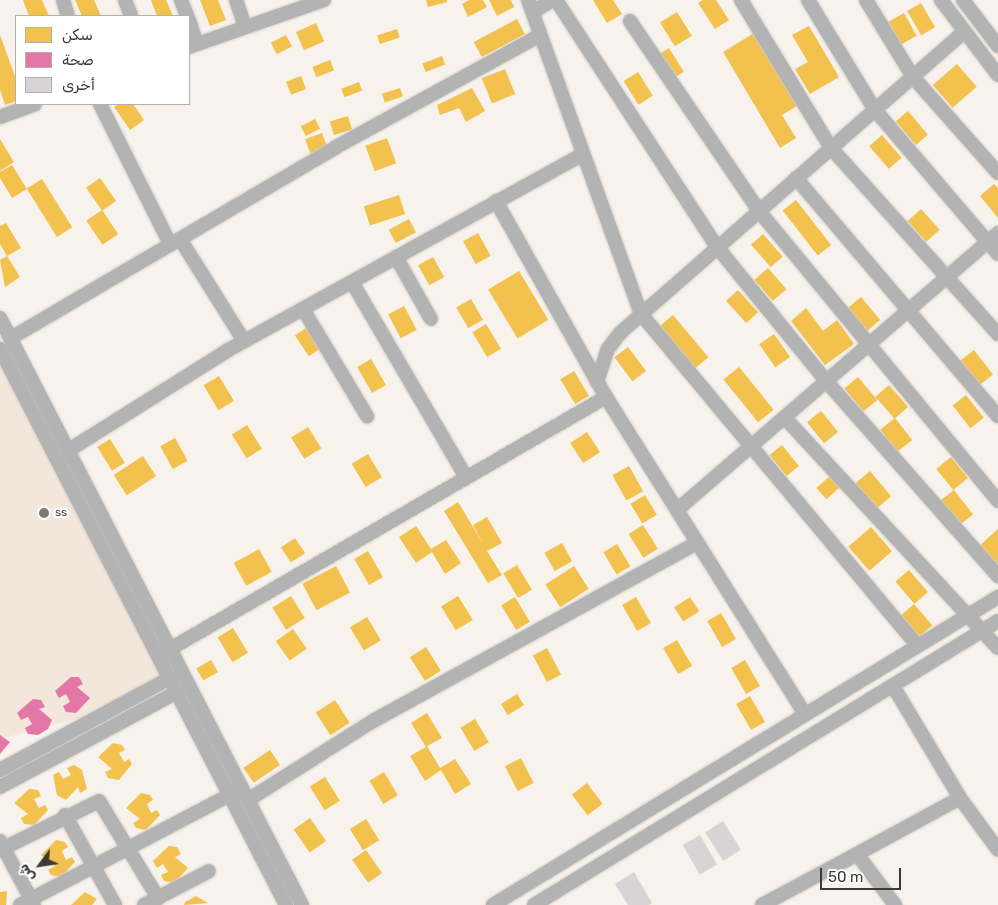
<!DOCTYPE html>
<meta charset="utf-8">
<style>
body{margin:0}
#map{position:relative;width:998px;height:905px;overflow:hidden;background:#f7f2eb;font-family:Rubik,Cairo,sans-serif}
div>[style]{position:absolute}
.built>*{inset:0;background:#f2e7da}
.homes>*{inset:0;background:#f2c14e;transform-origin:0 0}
.health>*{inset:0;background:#e377a8}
.building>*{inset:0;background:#dad3d6;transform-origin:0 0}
.roads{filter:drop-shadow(0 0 1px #d1cdc7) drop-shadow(0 0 1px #d1cdc7)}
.minor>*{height:14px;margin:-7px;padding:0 7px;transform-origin:7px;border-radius:7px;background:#b4b3b3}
.dots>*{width:14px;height:14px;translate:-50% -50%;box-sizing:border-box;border:2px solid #fff;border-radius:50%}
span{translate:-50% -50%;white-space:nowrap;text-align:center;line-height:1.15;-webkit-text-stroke:5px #fff;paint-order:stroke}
.poi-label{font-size:12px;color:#3d3933}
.left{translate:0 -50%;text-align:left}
.legend{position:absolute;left:15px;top:15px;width:175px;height:90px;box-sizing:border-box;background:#fff;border:1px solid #b1b0ad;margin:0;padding:6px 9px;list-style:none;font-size:15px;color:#3d3933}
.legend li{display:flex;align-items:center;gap:10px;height:25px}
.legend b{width:25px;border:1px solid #b1b0ad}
.north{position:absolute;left:15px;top:840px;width:50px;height:50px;-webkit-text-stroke:4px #fff;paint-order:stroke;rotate:239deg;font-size:14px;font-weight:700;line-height:20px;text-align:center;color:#3d3933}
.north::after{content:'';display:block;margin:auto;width:18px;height:22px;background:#3d3933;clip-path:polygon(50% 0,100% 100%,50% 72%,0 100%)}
.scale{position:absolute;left:820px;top:868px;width:81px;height:22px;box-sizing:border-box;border:2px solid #3d3933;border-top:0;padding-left:6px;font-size:15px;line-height:18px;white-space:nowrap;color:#3d3933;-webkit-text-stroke:4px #fff;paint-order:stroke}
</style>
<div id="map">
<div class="built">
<i style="clip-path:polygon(0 335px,177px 692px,0 739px)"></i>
</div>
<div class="homes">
<i style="clip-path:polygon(23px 0,42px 0,49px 16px,29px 16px)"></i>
<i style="clip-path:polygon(75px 0,94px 0,101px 16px,82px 16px)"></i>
<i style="clip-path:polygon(151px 0,166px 0,173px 16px,157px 16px)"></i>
<i style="clip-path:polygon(200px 0,218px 0,226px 20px,210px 26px)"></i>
<i style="clip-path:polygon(426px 0,447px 0,447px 2px,428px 7px)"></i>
<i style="clip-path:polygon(469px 0,483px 0,487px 7px,468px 17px,462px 4px)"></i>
<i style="clip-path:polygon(489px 0,511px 0,514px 7px,497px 16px)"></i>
<i style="clip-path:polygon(593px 0,613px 0,622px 14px,607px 23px)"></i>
<i style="clip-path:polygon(703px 0,716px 0,729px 20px,715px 29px,698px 3px)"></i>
<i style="left:921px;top:3px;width:28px;height:16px;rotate:60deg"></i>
<i style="left:677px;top:12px;width:28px;height:20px;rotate:58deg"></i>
<i style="left:904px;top:13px;width:26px;height:18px;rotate:61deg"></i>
<i style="left:517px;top:19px;width:17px;height:49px;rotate:62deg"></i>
<i style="left:316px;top:23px;width:20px;height:22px;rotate:66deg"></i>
<i style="clip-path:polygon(809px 26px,839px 77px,810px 94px,795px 69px,808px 62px,792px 35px)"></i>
<i style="left:397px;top:29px;width:9px;height:21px;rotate:72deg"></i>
<i style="clip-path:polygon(754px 33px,797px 106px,782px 115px,796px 138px,780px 148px,723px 52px)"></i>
<i style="clip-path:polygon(0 35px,16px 79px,16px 101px,5px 105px,0 90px)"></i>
<i style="left:286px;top:35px;width:13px;height:17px;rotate:63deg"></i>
<i style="left:669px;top:48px;width:28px;height:14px;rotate:58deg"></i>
<i style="left:442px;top:56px;width:9px;height:21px;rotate:69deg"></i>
<i style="left:330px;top:60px;width:11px;height:19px;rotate:68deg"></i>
<i style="left:957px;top:64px;width:30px;height:32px;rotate:49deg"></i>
<i style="left:505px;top:69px;width:27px;height:25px;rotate:68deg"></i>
<i style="left:638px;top:72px;width:28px;height:17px;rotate:58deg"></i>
<i style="left:301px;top:76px;width:14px;height:16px;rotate:69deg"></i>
<i style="left:359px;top:82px;width:9px;height:19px;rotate:69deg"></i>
<i style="left:400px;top:88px;width:9px;height:19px;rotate:72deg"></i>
<i style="clip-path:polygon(472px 88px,485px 111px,466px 122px,459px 108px,440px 115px,437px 105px)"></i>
<i style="clip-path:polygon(118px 104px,133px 104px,144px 120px,130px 130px,114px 107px)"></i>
<i style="left:908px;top:111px;width:31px;height:16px;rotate:50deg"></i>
<i style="left:348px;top:116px;width:14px;height:19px;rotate:73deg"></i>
<i style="left:315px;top:119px;width:11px;height:16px;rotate:63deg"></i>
<i style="left:322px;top:133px;width:15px;height:18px;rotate:70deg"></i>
<i style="left:882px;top:135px;width:30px;height:17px;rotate:49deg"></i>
<i style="left:387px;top:138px;width:27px;height:23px;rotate:70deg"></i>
<i style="clip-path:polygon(0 139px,14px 162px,0 171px)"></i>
<i style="clip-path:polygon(12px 165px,27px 189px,12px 198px,0 178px,0 172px)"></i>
<i style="left:100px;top:178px;width:28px;height:17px;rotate:55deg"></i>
<i style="left:42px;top:179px;width:57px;height:18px;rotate:58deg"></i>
<i style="clip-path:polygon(994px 184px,998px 188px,998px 218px,980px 196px)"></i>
<i style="left:399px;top:195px;width:20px;height:37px;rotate:72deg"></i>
<i style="left:796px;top:200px;width:57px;height:17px;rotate:52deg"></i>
<i style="left:921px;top:209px;width:28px;height:18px;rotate:48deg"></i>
<i style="left:102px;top:210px;width:29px;height:19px;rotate:56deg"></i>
<i style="left:409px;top:219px;width:15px;height:23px;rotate:62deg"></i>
<i style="clip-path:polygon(6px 223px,21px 248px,7px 256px,0 244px,0 226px)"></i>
<i style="left:478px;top:233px;width:26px;height:17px;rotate:61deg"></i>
<i style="left:763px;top:234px;width:30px;height:16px;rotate:49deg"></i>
<i style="clip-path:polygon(7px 256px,20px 277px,5px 287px,0 260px)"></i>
<i style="left:433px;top:257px;width:23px;height:17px;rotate:61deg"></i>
<i style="left:768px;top:268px;width:28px;height:18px;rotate:49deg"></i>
<i style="left:519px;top:271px;width:57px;height:36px;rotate:59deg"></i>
<i style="left:738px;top:290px;width:30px;height:16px;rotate:48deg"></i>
<i style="left:861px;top:297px;width:30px;height:21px;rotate:50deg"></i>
<i style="left:471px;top:299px;width:24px;height:17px;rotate:60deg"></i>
<i style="left:404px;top:306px;width:27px;height:18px;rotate:62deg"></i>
<i style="clip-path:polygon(806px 308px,823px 331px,837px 320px,854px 344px,825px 365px,791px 321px)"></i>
<i style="left:673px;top:315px;width:55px;height:20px;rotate:50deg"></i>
<i style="left:486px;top:324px;width:29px;height:16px;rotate:59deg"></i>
<i style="left:309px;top:326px;width:25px;height:17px;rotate:56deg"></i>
<i style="left:774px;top:334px;width:28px;height:18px;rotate:55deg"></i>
<i style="left:628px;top:347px;width:30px;height:17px;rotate:53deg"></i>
<i style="left:974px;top:350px;width:31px;height:18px;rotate:52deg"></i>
<i style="left:371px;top:359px;width:30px;height:16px;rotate:60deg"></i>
<i style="left:739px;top:367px;width:55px;height:20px;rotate:51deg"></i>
<i style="left:574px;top:371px;width:29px;height:16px;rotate:59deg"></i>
<i style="left:219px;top:376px;width:29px;height:18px;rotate:59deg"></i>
<i style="left:858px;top:377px;width:30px;height:18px;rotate:50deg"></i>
<i style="left:889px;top:385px;width:29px;height:18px;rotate:49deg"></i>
<i style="left:966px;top:395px;width:29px;height:17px;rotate:52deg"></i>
<i style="left:821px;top:411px;width:27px;height:18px;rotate:51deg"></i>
<i style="left:895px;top:418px;width:28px;height:19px;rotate:52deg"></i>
<i style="left:247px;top:425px;width:28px;height:18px;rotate:58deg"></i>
<i style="left:308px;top:427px;width:25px;height:20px;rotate:58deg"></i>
<i style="left:587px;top:432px;width:24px;height:20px;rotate:57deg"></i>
<i style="left:175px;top:438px;width:26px;height:17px;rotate:61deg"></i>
<i style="left:110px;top:439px;width:28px;height:15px;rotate:58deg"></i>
<i style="left:782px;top:445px;width:27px;height:16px;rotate:51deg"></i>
<i style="left:368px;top:454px;width:27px;height:19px;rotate:59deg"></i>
<i style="left:143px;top:456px;width:24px;height:35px;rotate:57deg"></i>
<i style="left:951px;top:457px;width:27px;height:19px;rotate:51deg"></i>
<i style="left:629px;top:466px;width:29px;height:19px;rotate:61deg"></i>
<i style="left:870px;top:471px;width:33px;height:19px;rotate:50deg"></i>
<i style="left:832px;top:474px;width:15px;height:21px;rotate:48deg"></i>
<i style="left:954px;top:490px;width:31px;height:18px;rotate:52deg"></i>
<i style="left:645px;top:495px;width:23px;height:17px;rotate:59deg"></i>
<i style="clip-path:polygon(458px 502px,484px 545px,473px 525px,487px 517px,502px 543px,487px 551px,502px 575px,488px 583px,444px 511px)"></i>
<i style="left:643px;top:525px;width:28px;height:17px;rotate:58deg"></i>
<i style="clip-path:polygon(416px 526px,431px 549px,446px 540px,461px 563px,445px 574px,432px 552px,416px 563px,399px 537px)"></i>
<i style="left:871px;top:527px;width:32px;height:30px;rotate:49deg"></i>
<i style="clip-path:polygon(998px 529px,998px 570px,978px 547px)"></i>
<i style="left:295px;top:538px;width:18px;height:17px;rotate:56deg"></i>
<i style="left:562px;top:543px;width:21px;height:20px;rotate:61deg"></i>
<i style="left:617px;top:544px;width:26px;height:16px;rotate:59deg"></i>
<i style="left:259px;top:549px;width:26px;height:29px;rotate:61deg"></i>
<i style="left:368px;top:551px;width:30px;height:16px;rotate:60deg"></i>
<i style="left:517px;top:565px;width:29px;height:16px;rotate:59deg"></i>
<i style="left:336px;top:566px;width:30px;height:38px;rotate:62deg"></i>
<i style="left:574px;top:566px;width:27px;height:34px;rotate:57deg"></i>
<i style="left:909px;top:570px;width:29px;height:18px;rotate:49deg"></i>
<i style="left:291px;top:596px;width:26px;height:22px;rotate:58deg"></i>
<i style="left:458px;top:596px;width:28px;height:20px;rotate:58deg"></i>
<i style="left:515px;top:597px;width:29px;height:16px;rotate:59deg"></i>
<i style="left:636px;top:597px;width:30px;height:16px;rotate:60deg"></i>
<i style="left:690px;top:597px;width:17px;height:19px;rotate:57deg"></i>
<i style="left:914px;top:604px;width:28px;height:18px;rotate:49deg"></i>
<i style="left:721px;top:613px;width:30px;height:16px;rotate:60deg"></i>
<i style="left:367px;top:617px;width:27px;height:20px;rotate:59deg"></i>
<i style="left:233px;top:628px;width:29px;height:18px;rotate:59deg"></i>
<i style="left:293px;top:629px;width:24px;height:21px;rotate:55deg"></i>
<i style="left:677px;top:640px;width:30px;height:16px;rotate:60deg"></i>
<i style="left:426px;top:647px;width:28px;height:19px;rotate:58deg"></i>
<i style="left:547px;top:648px;width:30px;height:16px;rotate:62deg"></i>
<i style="left:211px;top:660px;width:14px;height:17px;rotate:60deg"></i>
<i style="left:745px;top:660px;width:30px;height:16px;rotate:60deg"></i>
<i style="left:517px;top:694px;width:13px;height:19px;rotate:58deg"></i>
<i style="left:750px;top:696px;width:30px;height:16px;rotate:60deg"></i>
<i style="left:335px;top:700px;width:27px;height:23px;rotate:57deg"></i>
<i style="clip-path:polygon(427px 713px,442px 738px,427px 746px,440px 768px,455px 759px,471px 784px,455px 794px,441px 770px,425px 781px,410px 756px,426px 747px,411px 723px)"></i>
<i style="left:475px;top:719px;width:27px;height:17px;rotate:59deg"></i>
<i style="clip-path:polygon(113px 743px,122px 745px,125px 750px,119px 753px,124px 762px,129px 759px,132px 764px,119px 780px,108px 778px,105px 772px,112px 769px,98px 757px)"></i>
<i style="left:270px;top:750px;width:18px;height:32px;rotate:56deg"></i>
<i style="left:521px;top:758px;width:28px;height:18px;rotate:63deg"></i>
<i style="clip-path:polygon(74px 765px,82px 770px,87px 789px,80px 793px,78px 787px,66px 800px,57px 795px,53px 775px,59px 772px,63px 779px,71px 775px,67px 768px)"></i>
<i style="left:384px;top:772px;width:27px;height:17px;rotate:59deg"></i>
<i style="left:325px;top:777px;width:28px;height:18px;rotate:58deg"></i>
<i style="left:587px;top:783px;width:26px;height:19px;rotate:53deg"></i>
<i style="clip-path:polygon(29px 789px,38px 790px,41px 796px,34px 799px,39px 808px,45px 805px,48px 810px,34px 825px,24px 824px,21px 818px,28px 814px,14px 803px)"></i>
<i style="clip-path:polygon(141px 793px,150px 795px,153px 800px,147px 804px,151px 813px,157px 810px,160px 815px,146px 830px,136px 828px,133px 823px,140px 819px,126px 808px)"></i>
<i style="left:310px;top:818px;width:28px;height:20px;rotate:55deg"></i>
<i style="left:366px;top:819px;width:25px;height:19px;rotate:58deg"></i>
<i style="clip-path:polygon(56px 840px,65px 842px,68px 847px,62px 851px,66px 860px,72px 857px,75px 862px,61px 877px,51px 875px,48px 870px,55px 866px,41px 855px)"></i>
<i style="clip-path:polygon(169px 846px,177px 847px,181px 854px,175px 857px,188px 868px,174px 883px,164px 881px,161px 875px,168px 872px,163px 864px,157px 868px,153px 861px)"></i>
<i style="left:366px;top:850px;width:28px;height:17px;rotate:55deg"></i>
<i style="clip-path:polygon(7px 891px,6px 905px,0 905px,0 892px)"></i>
<i style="clip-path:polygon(85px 892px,97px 899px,92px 905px,71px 905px)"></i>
<i style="clip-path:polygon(196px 896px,208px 903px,184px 905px,185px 902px)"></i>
</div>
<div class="health">
<i style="clip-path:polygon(71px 677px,79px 677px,83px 684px,77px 687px,90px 698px,76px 713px,66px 712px,63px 706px,70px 702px,66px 694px,59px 698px,55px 691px)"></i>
<i style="clip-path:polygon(33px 699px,41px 700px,45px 707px,39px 709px,52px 720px,48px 729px,38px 735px,28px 734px,25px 728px,32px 724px,28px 717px,21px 720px,17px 713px)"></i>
<i style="clip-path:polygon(0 735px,10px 742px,0 754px)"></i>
</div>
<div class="building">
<i style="left:723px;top:821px;width:34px;height:21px;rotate:58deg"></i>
<i style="left:700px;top:835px;width:34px;height:20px;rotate:60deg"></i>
<i style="clip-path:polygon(634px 872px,652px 903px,649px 905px,628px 905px,615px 884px)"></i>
</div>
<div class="roads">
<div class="minor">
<i style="left:63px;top:0;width:17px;rotate:73deg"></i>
<i style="left:125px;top:0;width:17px;rotate:69deg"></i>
<i style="left:181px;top:0;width:17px;rotate:69deg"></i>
<i style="left:236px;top:0;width:28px;rotate:71deg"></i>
<i style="left:528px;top:0;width:334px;rotate:70.2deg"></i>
<i style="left:641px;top:314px;width:431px;rotate:50.2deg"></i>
<i style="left:556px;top:0;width:295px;rotate:56.9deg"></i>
<i style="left:717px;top:247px;width:174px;rotate:50.8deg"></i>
<i style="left:827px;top:382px;width:259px;rotate:48.6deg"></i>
<i style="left:741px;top:0;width:173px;rotate:58.7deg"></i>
<i style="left:831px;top:148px;width:250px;rotate:48.1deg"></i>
<i style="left:808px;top:0;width:129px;rotate:58.7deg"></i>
<i style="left:875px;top:110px;width:189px;rotate:49.5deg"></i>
<i style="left:866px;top:0;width:90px;rotate:58.6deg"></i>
<i style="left:913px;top:77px;width:128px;rotate:48.5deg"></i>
<i style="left:941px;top:0;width:94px;rotate:52.8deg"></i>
<i style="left:963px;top:0;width:58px;rotate:52.7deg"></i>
<i style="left:533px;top:12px;width:22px;rotate:-32deg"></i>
<i style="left:189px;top:20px;width:25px;rotate:72deg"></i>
<i style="left:630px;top:21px;width:230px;rotate:55.8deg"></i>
<i style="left:759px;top:211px;width:376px;rotate:50.5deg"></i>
<i style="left:189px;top:47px;width:143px;rotate:-19.2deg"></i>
<i style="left:100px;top:104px;width:157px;rotate:63.4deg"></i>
<i style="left:0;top:117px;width:37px;rotate:-20deg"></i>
<i style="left:796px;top:178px;width:312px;rotate:49.7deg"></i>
<i style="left:496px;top:201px;width:225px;rotate:60.7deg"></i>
<i style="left:606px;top:397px;width:374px;rotate:57.9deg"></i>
<i style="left:180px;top:239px;width:120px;rotate:57.9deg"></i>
<i style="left:396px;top:257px;width:71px;rotate:60.6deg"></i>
<i style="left:352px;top:282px;width:226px;rotate:59.7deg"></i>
<i style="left:303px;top:309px;width:125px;rotate:59.1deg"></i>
<i style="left:0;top:318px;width:660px;rotate:62.78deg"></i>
<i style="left:11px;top:338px;width:377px;rotate:-30.4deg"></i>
<i style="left:336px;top:147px;width:231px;rotate:-28.7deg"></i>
<i style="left:0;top:349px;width:625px;rotate:62.78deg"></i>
<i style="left:597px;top:382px;width:35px;rotate:-72deg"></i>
<i style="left:608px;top:349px;width:20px;rotate:-53deg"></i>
<i style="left:620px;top:333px;width:456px;rotate:-41.2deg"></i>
<i style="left:785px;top:418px;width:313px;rotate:47.2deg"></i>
<i style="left:69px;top:450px;width:190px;rotate:-32.1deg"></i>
<i style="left:230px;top:349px;width:402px;rotate:-28.9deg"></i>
<i style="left:677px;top:510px;width:424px;rotate:-40.8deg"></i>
<i style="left:163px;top:653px;width:512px;rotate:-30.02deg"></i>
<i style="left:893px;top:686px;width:131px;rotate:59.1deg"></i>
<i style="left:960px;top:798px;width:64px;rotate:53.8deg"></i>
<i style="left:0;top:770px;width:193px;rotate:-28.4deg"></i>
<i style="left:0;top:787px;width:201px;rotate:-28.2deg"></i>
<i style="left:248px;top:800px;width:148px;rotate:-32.3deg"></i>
<i style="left:373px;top:721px;width:370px;rotate:-28.8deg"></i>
<i style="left:65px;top:815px;width:103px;rotate:60.9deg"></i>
<i style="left:0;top:841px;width:72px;rotate:62deg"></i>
<i style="left:0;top:850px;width:110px;rotate:-26.3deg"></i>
<i style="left:99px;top:801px;width:114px;rotate:58.7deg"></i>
<i style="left:857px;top:854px;width:117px;rotate:-28.5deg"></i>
<i style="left:20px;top:905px;width:245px;rotate:-27.7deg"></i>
<i style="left:144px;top:905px;width:73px;rotate:-27.6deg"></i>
<i style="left:493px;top:905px;width:592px;rotate:-31.38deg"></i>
<i style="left:534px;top:905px;width:544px;rotate:-31.47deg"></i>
<i style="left:762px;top:905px;width:108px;rotate:-28.2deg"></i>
<i style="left:857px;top:854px;width:64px;rotate:53.3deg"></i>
</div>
</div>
<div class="dots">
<i style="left:44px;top:513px;background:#7e7a73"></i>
</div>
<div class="poi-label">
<span class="left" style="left:55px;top:513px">ss</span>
</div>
<ul class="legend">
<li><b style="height:14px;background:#f2c14e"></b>سكن</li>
<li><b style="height:14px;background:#e377a8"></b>صحة</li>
<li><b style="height:14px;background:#dad3d6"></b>أخرى</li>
</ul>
<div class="north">ش</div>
<div class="scale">50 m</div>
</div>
